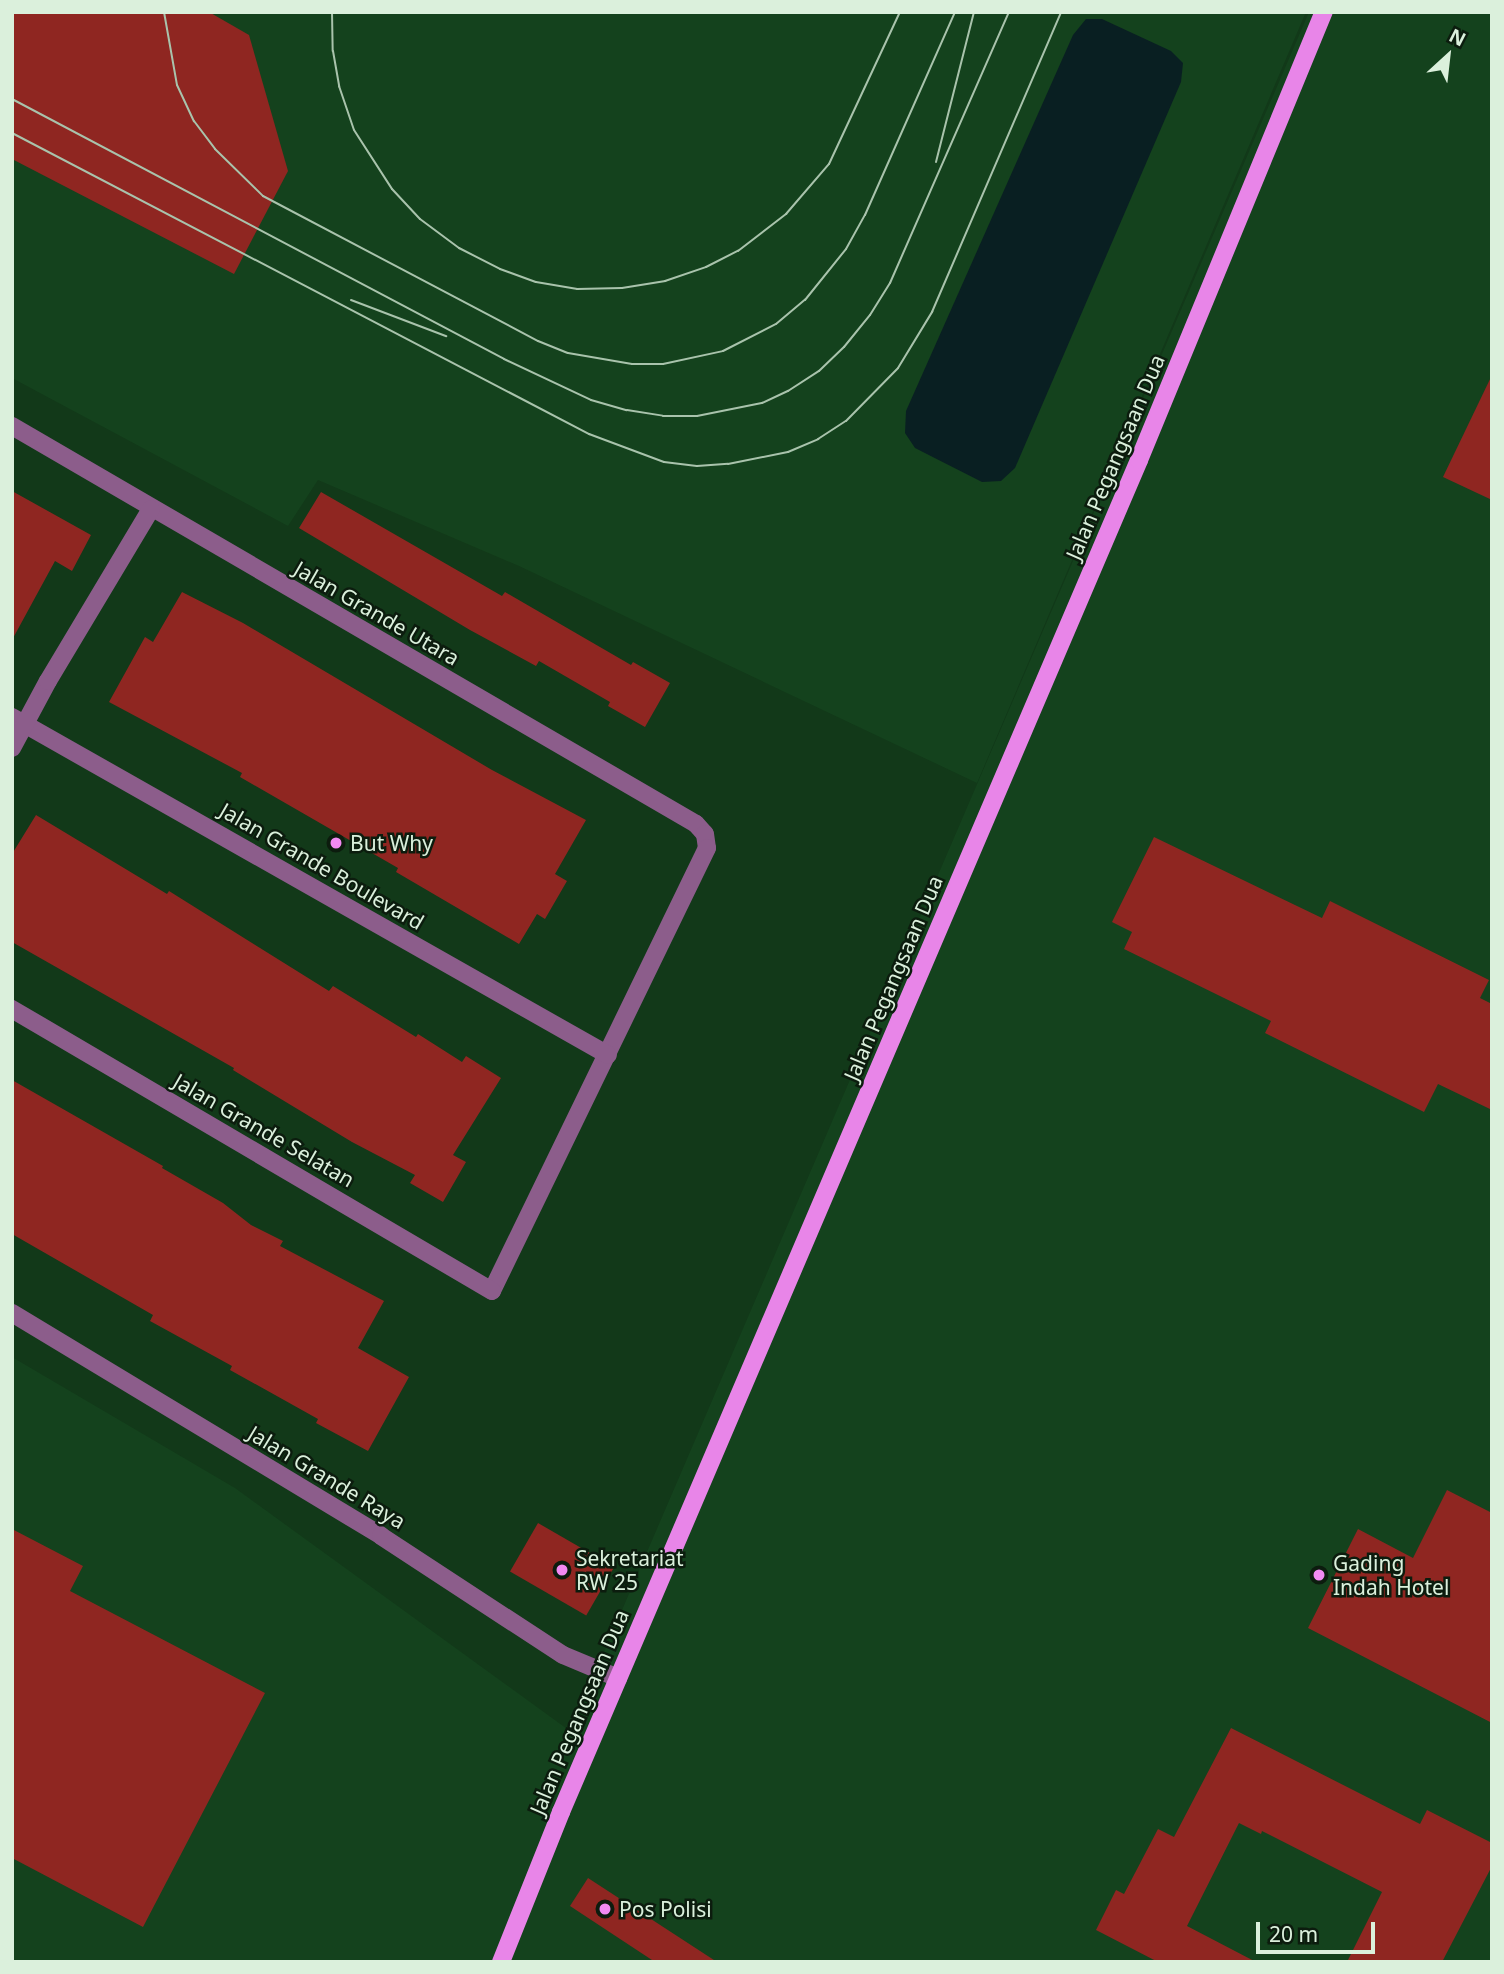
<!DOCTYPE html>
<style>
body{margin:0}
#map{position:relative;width:1504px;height:1974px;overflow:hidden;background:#123919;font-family:"Noto Sans",sans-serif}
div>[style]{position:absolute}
.built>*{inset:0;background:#14421d}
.water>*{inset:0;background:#091f22}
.building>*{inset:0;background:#8f2621;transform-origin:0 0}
.minor>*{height:18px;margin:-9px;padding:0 9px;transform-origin:9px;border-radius:9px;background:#8c5d8b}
.major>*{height:18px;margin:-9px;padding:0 9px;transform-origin:9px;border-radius:9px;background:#e885e8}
.tram>*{height:2px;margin:-1px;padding:0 1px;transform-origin:1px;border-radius:1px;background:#a9c3ac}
.dots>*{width:19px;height:19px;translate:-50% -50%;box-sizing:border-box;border:4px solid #0c1c0e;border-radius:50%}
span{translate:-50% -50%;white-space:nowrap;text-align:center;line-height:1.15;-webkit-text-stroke:5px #0c1c0e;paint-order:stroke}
.street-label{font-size:21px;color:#dbf0dc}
.poi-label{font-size:21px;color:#dbf0dc}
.left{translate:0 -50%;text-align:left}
.frame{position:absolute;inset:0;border:14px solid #dbf0dc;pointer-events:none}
.north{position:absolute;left:1413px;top:21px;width:70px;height:70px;-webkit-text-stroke:5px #0c1c0e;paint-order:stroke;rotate:27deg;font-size:19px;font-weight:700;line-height:28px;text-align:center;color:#dbf0dc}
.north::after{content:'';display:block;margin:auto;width:24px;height:32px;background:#dbf0dc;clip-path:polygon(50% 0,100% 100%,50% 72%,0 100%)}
.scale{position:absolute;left:1256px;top:1922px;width:119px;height:32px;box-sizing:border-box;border:4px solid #dbf0dc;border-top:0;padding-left:9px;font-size:21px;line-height:24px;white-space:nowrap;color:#dbf0dc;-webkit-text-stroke:5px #0c1c0e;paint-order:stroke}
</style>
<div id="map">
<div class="built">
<i style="clip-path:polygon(12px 12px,1306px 12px,977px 783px,519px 566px,318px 480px,288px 526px,12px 378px)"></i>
<i style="clip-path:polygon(1309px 12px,1492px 12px,1492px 1962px,12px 1962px,12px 1357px,235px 1488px,570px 1731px)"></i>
</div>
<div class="water">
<i style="clip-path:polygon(1086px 19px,1102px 19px,1171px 51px,1183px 63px,1181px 82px,1015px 468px,1001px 481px,982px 482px,915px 448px,905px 433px,906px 411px,1073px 35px)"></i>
</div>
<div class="building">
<i style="clip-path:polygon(12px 12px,209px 12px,249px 35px,288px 171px,234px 274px,12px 159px)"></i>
<i style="clip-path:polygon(1492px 375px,1492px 500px,1443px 477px)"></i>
<i style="clip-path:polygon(12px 491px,91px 535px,72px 571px,55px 561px,12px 640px)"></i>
<i style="clip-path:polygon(321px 492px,502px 596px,505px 592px,631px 665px,633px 662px,670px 683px,645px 727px,608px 706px,610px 702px,539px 661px,536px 666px,470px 630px,299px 528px)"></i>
<i style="clip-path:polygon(182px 592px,243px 623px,492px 770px,586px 820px,555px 874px,567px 881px,545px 919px,537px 914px,519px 944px,396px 872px,398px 868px,240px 777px,242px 773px,109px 702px,145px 637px,153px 642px)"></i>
<i style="clip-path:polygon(36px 815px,167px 894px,169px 891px,329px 991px,333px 986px,416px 1037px,418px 1034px,462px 1062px,466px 1056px,501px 1078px,453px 1155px,466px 1162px,443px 1202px,410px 1183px,415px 1175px,352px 1142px,233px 1070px,234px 1068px,12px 942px,12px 854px)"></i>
<i style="clip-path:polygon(1154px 837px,1322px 918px,1330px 901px,1489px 980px,1480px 998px,1492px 1004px,1492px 1110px,1438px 1084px,1424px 1112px,1265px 1033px,1271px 1021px,1124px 949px,1132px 932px,1112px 922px)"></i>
<i style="clip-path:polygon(12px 1080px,163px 1166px,162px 1168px,223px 1203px,251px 1225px,283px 1241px,280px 1246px,384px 1301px,358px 1348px,409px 1377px,368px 1451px,316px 1423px,318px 1419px,230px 1370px,232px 1366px,150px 1321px,153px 1315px,12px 1234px)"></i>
<i style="clip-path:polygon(1447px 1490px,1492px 1513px,1492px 1723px,1308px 1628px,1358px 1529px,1413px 1558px)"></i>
<i style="left:538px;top:1523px;width:88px;height:56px;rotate:30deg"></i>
<i style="clip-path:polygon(12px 1529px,83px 1566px,70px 1591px,265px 1693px,143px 1927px,12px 1858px)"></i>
<i style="clip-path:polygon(1231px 1728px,1420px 1824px,1427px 1810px,1492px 1843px,1492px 1866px,1442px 1962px,1347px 1962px,1382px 1892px,1262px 1831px,1261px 1834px,1239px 1823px,1187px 1926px,1256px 1962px,1158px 1962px,1096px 1930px,1116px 1890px,1124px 1894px,1158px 1829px,1174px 1837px)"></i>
<i style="clip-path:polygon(588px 1878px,717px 1962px,655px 1962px,570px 1906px)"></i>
</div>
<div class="minor">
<i style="left:12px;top:426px;width:791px;rotate:30.19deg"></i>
<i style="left:696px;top:824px;width:13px;rotate:48deg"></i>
<i style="left:705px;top:834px;width:14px;rotate:82deg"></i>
<i style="left:707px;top:848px;width:492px;rotate:115.9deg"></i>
<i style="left:492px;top:1291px;width:557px;rotate:-149.57deg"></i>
<i style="left:12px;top:717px;width:685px;rotate:29.56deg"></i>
<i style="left:12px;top:748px;width:76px;rotate:-61.8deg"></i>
<i style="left:48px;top:681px;width:200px;rotate:-59.1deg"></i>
<i style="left:12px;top:1313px;width:431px;rotate:31.1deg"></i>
<i style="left:381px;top:1536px;width:217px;rotate:33.2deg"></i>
<i style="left:563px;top:1655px;width:60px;rotate:22.7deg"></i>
</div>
<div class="major">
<i style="left:501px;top:1962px;width:162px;rotate:-68.2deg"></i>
<i style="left:561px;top:1812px;width:1470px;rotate:-66.85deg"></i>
<i style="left:1139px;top:460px;width:485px;rotate:-67.6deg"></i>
</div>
<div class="tram">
<i style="left:164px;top:12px;width:74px;rotate:79.9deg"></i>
<i style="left:177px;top:85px;width:40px;rotate:65deg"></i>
<i style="left:194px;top:121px;width:35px;rotate:53deg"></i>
<i style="left:215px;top:149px;width:67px;rotate:44.4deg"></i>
<i style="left:263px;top:196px;width:311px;rotate:27.8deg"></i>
<i style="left:538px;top:341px;width:32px;rotate:22deg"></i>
<i style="left:568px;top:353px;width:65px;rotate:9.8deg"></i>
<i style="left:632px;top:364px;width:31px"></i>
<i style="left:663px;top:364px;width:61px;rotate:-12.2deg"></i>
<i style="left:723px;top:351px;width:59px;rotate:-27deg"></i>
<i style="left:776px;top:324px;width:38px;rotate:-40deg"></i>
<i style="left:805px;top:300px;width:65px;rotate:-51.2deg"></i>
<i style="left:846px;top:249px;width:39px;rotate:-61deg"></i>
<i style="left:865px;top:215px;width:222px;rotate:-66.1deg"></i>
<i style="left:332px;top:12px;width:39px;rotate:89deg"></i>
<i style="left:333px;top:51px;width:36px;rotate:80deg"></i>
<i style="left:339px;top:86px;width:46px;rotate:71.2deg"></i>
<i style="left:354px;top:130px;width:70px;rotate:57.2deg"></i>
<i style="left:392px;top:189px;width:41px;rotate:47deg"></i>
<i style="left:420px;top:219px;width:49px;rotate:36.6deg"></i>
<i style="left:459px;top:248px;width:46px;rotate:27.1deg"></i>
<i style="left:500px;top:269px;width:38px;rotate:20deg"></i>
<i style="left:536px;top:282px;width:42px;rotate:9.7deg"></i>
<i style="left:577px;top:289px;width:45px;rotate:-1.3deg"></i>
<i style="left:622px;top:288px;width:44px;rotate:-9.2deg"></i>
<i style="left:665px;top:281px;width:43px;rotate:-18.9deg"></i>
<i style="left:706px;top:267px;width:36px;rotate:-27deg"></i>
<i style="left:738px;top:251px;width:61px;rotate:-37.6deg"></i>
<i style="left:786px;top:214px;width:66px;rotate:-49.3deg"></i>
<i style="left:829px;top:164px;width:168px;rotate:-65deg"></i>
<i style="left:12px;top:99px;width:556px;rotate:27.85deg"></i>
<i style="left:504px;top:359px;width:96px;rotate:25.2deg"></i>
<i style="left:591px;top:400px;width:37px;rotate:16deg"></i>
<i style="left:627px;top:410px;width:36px;rotate:9deg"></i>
<i style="left:663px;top:416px;width:34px"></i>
<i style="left:697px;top:416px;width:66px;rotate:-11.3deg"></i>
<i style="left:762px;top:403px;width:29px;rotate:-25deg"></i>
<i style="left:788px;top:391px;width:37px;rotate:-33deg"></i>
<i style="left:819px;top:371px;width:35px;rotate:-44deg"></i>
<i style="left:844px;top:347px;width:41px;rotate:-50.9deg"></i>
<i style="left:870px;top:315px;width:38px;rotate:-58deg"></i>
<i style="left:890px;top:283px;width:296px;rotate:-66.3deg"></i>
<i style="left:12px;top:133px;width:651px;rotate:27.55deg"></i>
<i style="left:589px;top:434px;width:80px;rotate:20.5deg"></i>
<i style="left:664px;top:462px;width:33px;rotate:7deg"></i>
<i style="left:697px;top:466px;width:31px;rotate:-4deg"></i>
<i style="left:728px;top:464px;width:61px;rotate:-11.3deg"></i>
<i style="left:788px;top:452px;width:33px;rotate:-23deg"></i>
<i style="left:818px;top:439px;width:33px;rotate:-33deg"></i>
<i style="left:846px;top:421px;width:74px;rotate:-45.5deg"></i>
<i style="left:898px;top:368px;width:66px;rotate:-58.7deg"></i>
<i style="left:932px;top:312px;width:327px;rotate:-66.7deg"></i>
<i style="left:936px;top:162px;width:155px;rotate:-75.8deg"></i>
<i style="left:351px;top:300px;width:102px;rotate:20.8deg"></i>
</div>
<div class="dots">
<i style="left:336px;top:843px;background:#f28af2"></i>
<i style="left:562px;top:1570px;background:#f28af2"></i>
<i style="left:1319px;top:1575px;background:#f28af2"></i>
<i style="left:605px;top:1909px;background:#f28af2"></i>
</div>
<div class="street-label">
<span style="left:1115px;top:457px;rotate:-67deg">Jalan Pegangsaan Dua</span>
<span style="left:377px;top:613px;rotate:30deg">Jalan Grande Utara</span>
<span style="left:322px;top:866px;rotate:30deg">Jalan Grande Boulevard</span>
<span style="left:893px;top:978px;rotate:-67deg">Jalan Pegangsaan Dua</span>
<span style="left:264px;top:1130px;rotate:30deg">Jalan Grande Selatan</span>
<span style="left:327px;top:1477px;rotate:31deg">Jalan Grande Raya</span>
<span style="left:579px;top:1712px;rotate:-67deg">Jalan Pegangsaan Dua</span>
</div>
<div class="poi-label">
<span class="left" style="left:350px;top:843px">But Why</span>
<span class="left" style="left:576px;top:1570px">Sekretariat<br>RW 25</span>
<span class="left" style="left:1333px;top:1575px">Gading<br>Indah Hotel</span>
<span class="left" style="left:619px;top:1909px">Pos Polisi</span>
</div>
<div class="frame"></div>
<div class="north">N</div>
<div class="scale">20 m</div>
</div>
